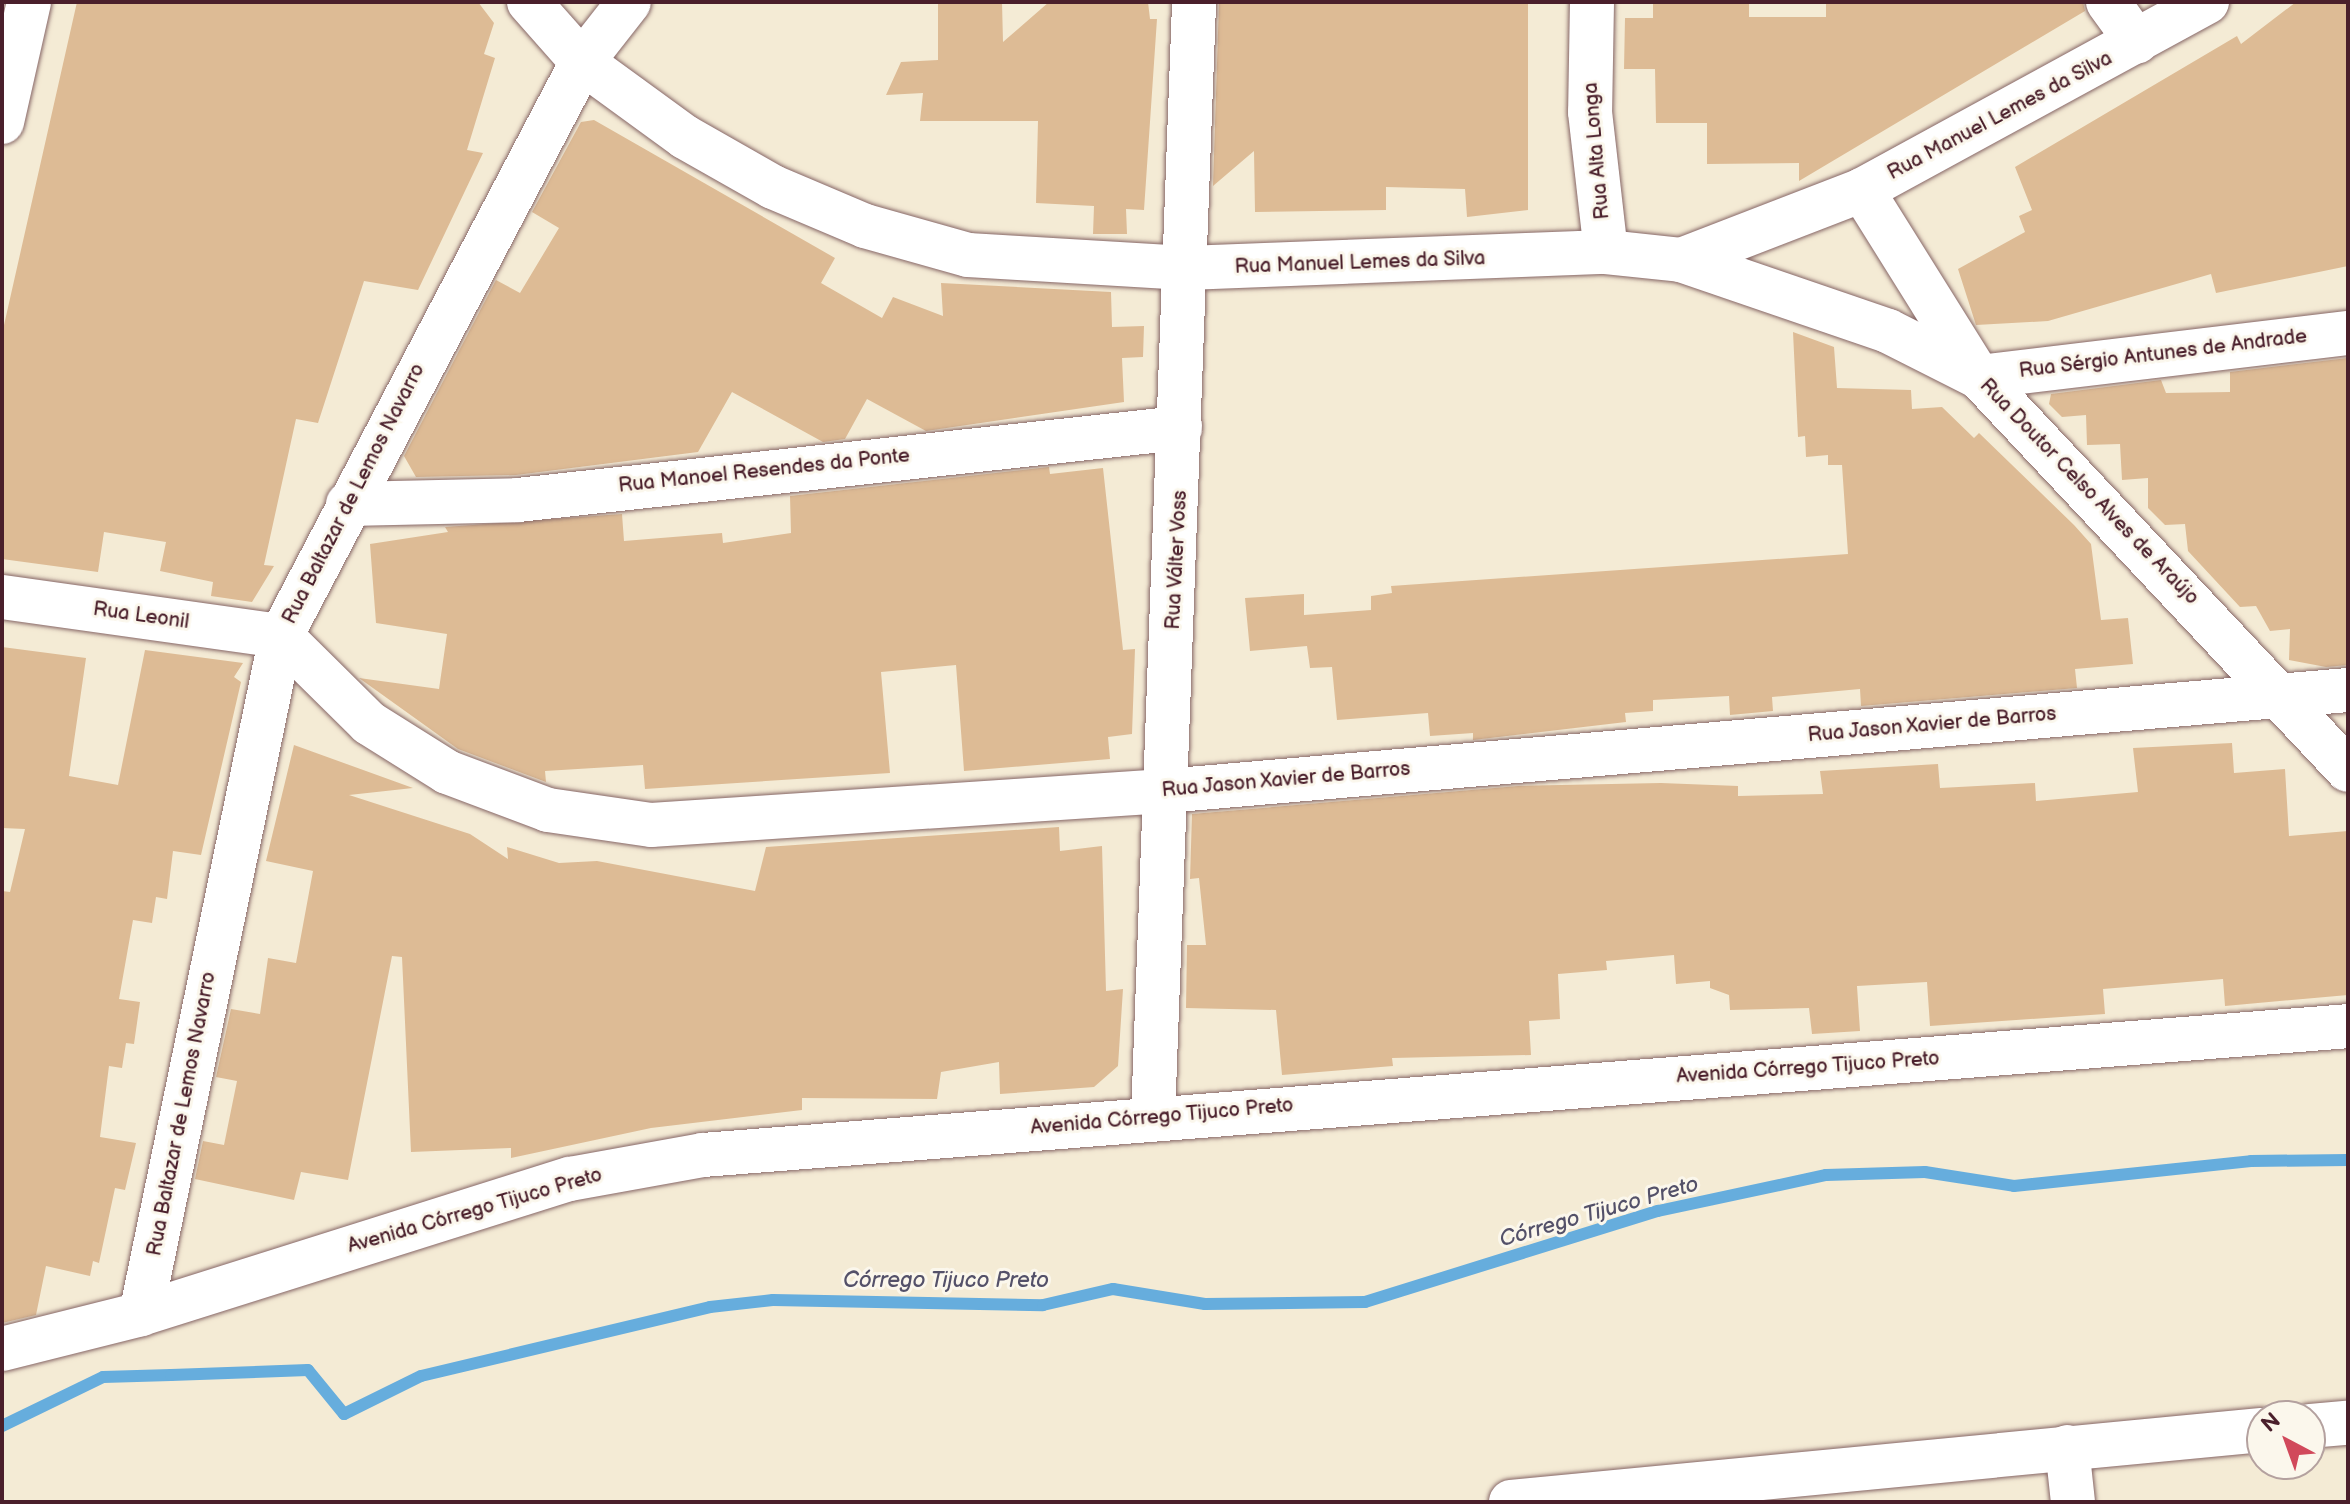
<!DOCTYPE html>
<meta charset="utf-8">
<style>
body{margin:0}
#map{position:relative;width:2350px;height:1504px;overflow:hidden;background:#f4ebd5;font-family:"Balsamiq Sans",sans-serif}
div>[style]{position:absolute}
.stream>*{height:12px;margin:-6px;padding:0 6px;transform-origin:6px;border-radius:6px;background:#66addd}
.building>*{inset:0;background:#ddbb95}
.roads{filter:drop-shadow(0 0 2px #866666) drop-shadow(0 0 2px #866666)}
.minor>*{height:44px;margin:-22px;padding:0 22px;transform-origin:22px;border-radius:22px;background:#fff}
span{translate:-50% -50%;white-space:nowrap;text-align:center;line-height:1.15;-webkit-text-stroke:6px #fbf7ec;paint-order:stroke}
.street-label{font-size:20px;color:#4a1f2b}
.water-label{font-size:22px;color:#545169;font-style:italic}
.frame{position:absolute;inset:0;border:4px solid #4a1f2b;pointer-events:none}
.north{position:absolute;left:2246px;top:1400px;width:80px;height:80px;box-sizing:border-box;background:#fbf7ec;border:2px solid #b4a19f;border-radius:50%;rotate:319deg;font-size:22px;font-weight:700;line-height:32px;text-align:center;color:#4a1f2b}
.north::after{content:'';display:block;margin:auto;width:28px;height:36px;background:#d1495b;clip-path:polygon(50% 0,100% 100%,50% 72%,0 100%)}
</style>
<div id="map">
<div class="stream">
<i style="left:2px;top:1426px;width:112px;rotate:-25.9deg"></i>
<i style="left:103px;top:1377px;width:68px;rotate:-1.7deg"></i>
<i style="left:171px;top:1375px;width:137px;rotate:-2.1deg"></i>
<i style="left:308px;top:1370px;width:57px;rotate:50.7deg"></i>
<i style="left:344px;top:1414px;width:86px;rotate:-26.3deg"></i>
<i style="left:421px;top:1376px;width:297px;rotate:-13.4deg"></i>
<i style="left:710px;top:1307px;width:63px;rotate:-6.3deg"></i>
<i style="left:773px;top:1300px;width:270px;rotate:1.1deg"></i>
<i style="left:1043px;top:1305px;width:72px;rotate:-12.9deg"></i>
<i style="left:1113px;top:1289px;width:93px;rotate:9.3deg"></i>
<i style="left:1205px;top:1304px;width:160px;rotate:-0.7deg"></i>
<i style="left:1365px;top:1302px;width:307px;rotate:-17.3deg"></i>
<i style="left:1658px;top:1211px;width:172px;rotate:-12.1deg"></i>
<i style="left:1826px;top:1175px;width:99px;rotate:-1.7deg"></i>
<i style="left:1925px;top:1172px;width:90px;rotate:8.9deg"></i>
<i style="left:2014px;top:1186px;width:238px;rotate:-6deg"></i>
<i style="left:2251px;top:1161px;width:97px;rotate:-0.6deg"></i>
</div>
<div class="building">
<i style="clip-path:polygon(77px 2px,478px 2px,494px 23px,484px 54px,495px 58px,467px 150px,483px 153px,418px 290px,364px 281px,318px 423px,296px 419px,264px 565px,274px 566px,252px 602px,211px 596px,213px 582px,160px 571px,166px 542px,104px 532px,98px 572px,2px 559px,2px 334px)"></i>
<i style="clip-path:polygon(938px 2px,1002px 2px,1003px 42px,1049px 2px,1148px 2px,1150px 19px,1157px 19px,1144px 210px,1126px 209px,1127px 234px,1093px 234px,1094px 206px,1036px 203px,1038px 121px,920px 121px,923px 93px,886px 95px,901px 62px,938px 60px)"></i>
<i style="clip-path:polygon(1219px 2px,1528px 2px,1528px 210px,1467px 217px,1465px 189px,1386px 187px,1386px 210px,1255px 212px,1254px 151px,1213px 186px)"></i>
<i style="clip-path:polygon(1653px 2px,1749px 2px,1749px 17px,1826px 17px,1826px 2px,2083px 2px,2085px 11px,1799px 181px,1799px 163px,1707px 164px,1707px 123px,1656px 123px,1655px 69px,1624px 69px,1625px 18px,1653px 18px)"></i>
<i style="clip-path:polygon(2296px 2px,2348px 2px,2348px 266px,2216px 293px,2211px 274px,2048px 321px,1976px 325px,1958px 269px,2025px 232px,2019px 216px,2032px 210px,2015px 167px,2237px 36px,2241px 44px)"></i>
<i style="clip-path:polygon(594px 120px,835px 258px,821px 283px,882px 318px,893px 297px,943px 316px,941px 283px,1111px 292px,1112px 327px,1144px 326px,1143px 357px,1122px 358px,1124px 402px,926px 431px,867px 399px,845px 439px,823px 442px,732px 392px,698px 452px,516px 475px,416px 477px,404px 456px,496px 280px,520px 293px,559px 228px,532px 212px,581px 122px)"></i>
<i style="clip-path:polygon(1793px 332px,1834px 347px,1837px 388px,1911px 390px,1912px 409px,1942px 407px,1974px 438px,1979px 433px,2074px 525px,2091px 544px,2101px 620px,2128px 618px,2133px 664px,2075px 669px,2077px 688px,1861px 706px,1860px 689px,1772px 697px,1773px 711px,1730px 715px,1729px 696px,1653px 700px,1653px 711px,1625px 713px,1626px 722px,1473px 740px,1473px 733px,1430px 736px,1428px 713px,1337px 720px,1332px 667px,1310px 668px,1307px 646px,1250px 651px,1245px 598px,1304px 594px,1304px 615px,1371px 610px,1371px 596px,1392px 593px,1391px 586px,1848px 554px,1842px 465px,1828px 465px,1828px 455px,1806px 457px,1805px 436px,1798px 437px)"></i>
<i style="clip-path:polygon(2348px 358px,2348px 665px,2326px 667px,2289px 660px,2290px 629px,2270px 631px,2256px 606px,2240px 607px,2188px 551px,2185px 524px,2165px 525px,2148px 508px,2148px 478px,2122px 480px,2120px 444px,2087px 445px,2086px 415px,2062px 417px,2049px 404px,2051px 394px,2161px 380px,2166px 393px,2230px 392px,2230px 372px)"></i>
<i style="clip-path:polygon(1049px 467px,1050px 474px,1103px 468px,1123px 650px,1135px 649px,1132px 734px,1108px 737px,1110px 759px,964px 771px,956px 665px,881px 672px,890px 773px,645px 789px,643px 765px,545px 771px,546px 782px,458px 749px,359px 678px,439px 689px,447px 634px,376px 623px,370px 544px,448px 532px,445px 527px,622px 514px,624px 541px,722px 533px,723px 543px,791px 533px,790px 496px)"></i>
<i style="clip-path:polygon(2px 647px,86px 658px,69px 776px,118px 785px,145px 650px,243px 663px,234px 677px,241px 682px,201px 855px,173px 851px,167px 899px,156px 897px,152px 923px,133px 920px,119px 999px,140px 1002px,134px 1044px,126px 1043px,122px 1068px,109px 1066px,100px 1137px,136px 1143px,125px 1190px,115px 1188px,99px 1263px,93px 1261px,90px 1276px,46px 1266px,36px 1315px,2px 1323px,2px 891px,10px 892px,25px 829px,2px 828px)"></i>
<i style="clip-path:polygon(2232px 743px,2234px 773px,2285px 769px,2289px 836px,2348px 831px,2348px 995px,2225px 1006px,2223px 979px,2103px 989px,2105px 1014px,1930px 1026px,1927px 982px,1857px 986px,1860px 1031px,1812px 1034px,1809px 1008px,1730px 1010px,1729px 995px,1710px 988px,1710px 981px,1676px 984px,1674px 955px,1606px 961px,1607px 970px,1558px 974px,1560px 1019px,1529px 1021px,1531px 1055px,1392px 1058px,1393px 1066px,1282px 1075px,1276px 1010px,1186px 1008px,1187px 945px,1206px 945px,1199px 878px,1190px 879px,1192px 814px,1518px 786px,1661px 783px,1738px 786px,1738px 796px,1823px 794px,1820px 771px,1938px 764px,1940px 788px,2035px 783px,2036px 801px,2138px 792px,2133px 748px)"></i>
<i style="clip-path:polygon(294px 745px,413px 788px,349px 795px,470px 834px,508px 859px,507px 847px,559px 863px,597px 861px,755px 891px,766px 847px,1059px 827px,1060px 851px,1102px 846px,1106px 991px,1123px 989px,1118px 1066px,1094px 1087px,1000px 1094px,999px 1062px,941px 1072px,937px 1099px,802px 1098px,802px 1110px,651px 1128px,511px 1158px,511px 1148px,411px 1152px,402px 957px,392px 956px,348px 1180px,301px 1172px,294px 1200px,195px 1179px,203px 1141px,224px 1145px,237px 1081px,216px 1077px,231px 1009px,260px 1014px,268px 958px,296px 963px,313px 871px,266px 861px)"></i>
</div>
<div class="roads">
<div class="minor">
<i style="left:529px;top:2px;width:80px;rotate:48.5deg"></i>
<i style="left:582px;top:62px;width:127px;rotate:36.1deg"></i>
<i style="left:685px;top:137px;width:101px;rotate:29.6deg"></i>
<i style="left:773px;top:187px;width:100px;rotate:23deg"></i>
<i style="left:865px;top:226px;width:107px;rotate:15.7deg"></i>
<i style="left:968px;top:255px;width:218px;rotate:3.4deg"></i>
<i style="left:1186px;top:268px;width:420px;rotate:-2.2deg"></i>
<i style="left:1606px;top:252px;width:75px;rotate:6.1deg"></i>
<i style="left:1681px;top:260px;width:194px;rotate:-21.1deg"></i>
<i style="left:1862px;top:190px;width:393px;rotate:-28.6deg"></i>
<i style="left:1592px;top:2px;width:110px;rotate:91deg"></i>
<i style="left:1590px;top:112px;width:141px;rotate:83.5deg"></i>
<i style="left:2108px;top:2px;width:49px;rotate:54.1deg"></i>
<i style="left:2px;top:122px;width:123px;rotate:-77.3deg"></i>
<i style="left:1862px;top:190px;width:221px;rotate:58deg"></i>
<i style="left:1979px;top:377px;width:539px;rotate:46.8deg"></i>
<i style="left:1681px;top:260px;width:219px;rotate:18.9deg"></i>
<i style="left:1888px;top:331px;width:102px;rotate:26.8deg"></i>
<i style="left:1979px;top:377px;width:372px;rotate:-6.8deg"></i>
<i style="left:348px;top:504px;width:170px;rotate:-1.3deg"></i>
<i style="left:518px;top:500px;width:666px;rotate:-6.21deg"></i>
<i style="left:2px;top:597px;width:282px;rotate:8deg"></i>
<i style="left:281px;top:636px;width:124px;rotate:44.7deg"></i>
<i style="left:369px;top:723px;width:92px;rotate:32.1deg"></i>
<i style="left:447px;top:772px;width:108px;rotate:20.6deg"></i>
<i style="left:548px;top:810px;width:104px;rotate:8.3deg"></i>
<i style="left:651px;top:825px;width:515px;rotate:-3.78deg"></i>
<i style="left:1165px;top:791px;width:1187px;rotate:-4.88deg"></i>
<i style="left:1153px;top:1117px;width:1116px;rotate:-87.89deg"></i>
<i style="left:141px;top:1314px;width:692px;rotate:-78.33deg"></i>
<i style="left:281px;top:636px;width:648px;rotate:-62.33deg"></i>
<i style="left:582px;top:62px;width:76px;rotate:-51.9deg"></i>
<i style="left:2px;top:1349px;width:143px;rotate:-14.1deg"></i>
<i style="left:141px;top:1314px;width:450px;rotate:-17.5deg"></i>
<i style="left:570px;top:1179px;width:135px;rotate:-10.2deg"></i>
<i style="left:703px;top:1155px;width:1650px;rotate:-4.48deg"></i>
<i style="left:2310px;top:1426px;width:38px;rotate:-5deg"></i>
<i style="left:2067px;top:1447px;width:55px;rotate:83.8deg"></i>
<i style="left:1511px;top:1502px;width:754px;rotate:-5.48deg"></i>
</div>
</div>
<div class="street-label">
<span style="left:2000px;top:116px;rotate:-28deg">Rua Manuel Lemes da Silva</span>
<span style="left:1597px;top:151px;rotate:-95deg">Rua Alta Longa</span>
<span style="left:1360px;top:263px;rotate:-2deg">Rua Manuel Lemes da Silva</span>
<span style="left:2163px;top:354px;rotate:-7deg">Rua Sérgio Antunes de Andrade</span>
<span style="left:764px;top:471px;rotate:-6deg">Rua Manoel Resendes da Ponte</span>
<span style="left:2089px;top:492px;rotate:46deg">Rua Doutor Celso Alves de Araújo</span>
<span style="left:354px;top:494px;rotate:-63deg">Rua Baltazar de Lemos Navarro</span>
<span style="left:1177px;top:560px;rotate:-87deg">Rua Válter Voss</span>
<span style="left:141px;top:616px;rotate:8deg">Rua Leonil</span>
<span style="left:1932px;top:725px;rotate:-5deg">Rua Jason Xavier de Barros</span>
<span style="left:1286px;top:780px;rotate:-5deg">Rua Jason Xavier de Barros</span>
<span style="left:1808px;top:1068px;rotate:-4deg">Avenida Córrego Tijuco Preto</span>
<span style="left:182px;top:1114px;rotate:-79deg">Rua Baltazar de Lemos Navarro</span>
<span style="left:1162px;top:1117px;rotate:-5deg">Avenida Córrego Tijuco Preto</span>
<span style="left:475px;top:1211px;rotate:-16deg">Avenida Córrego Tijuco Preto</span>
</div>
<div class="water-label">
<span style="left:1599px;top:1212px;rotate:-16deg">Córrego Tijuco Preto</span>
<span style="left:946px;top:1281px">Córrego Tijuco Preto</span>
</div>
<div class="frame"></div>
<div class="north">N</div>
</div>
